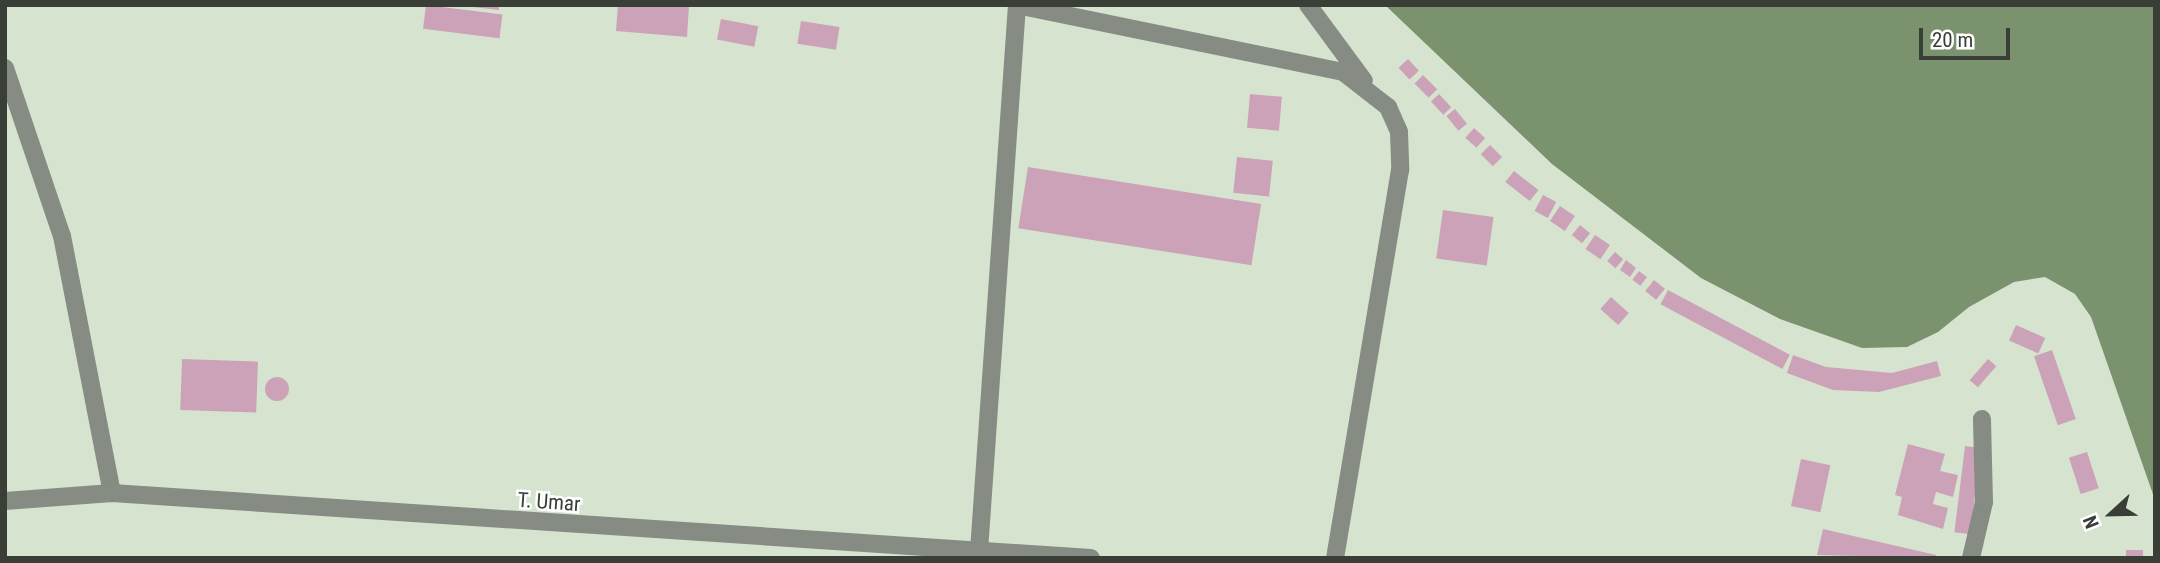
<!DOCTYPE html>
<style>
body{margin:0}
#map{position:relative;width:2160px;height:563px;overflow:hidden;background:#d6e4cf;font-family:"Roboto Condensed",sans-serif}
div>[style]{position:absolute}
.water>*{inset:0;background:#7a926e}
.building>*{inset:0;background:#cca2b9;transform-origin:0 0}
.round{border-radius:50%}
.minor>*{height:18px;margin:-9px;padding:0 9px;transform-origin:9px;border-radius:9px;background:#868c83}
span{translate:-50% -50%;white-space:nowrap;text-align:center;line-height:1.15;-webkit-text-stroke:5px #fff;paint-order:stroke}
.street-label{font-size:21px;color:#393f36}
.frame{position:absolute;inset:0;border:7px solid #393f36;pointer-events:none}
.north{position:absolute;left:2076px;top:479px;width:70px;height:70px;-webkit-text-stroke:5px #fff;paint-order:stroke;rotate:248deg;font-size:19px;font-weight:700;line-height:28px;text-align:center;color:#393f36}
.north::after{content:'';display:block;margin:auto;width:24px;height:32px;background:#393f36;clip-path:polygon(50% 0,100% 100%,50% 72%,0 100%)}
.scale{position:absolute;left:1919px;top:28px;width:91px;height:32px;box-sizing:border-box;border:4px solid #393f36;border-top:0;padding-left:9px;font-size:21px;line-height:24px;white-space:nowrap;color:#393f36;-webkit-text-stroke:5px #fff;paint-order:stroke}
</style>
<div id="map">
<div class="water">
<i style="clip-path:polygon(1385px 5px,2155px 5px,2155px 500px,2091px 317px,2075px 294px,2045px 277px,2014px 282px,1969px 307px,1938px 332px,1907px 347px,1862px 348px,1780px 319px,1701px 278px,1552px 164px)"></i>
</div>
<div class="building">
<i style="left:426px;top:5px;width:77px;height:24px;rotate:7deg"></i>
<i style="clip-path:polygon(472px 5px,499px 5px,499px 10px,472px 7px)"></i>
<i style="clip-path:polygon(618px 5px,689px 5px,687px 37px,616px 31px)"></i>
<i style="left:721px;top:19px;width:38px;height:21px;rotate:11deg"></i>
<i style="left:801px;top:21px;width:39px;height:23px;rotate:9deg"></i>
<i style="left:1408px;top:59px;width:16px;height:13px;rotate:47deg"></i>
<i style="left:1423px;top:75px;width:20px;height:12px;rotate:45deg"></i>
<i style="left:1250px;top:94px;width:32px;height:34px;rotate:5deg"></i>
<i style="left:1439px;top:94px;width:18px;height:11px;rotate:47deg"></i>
<i style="left:1455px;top:109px;width:19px;height:11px;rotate:51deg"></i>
<i style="left:1474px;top:128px;width:15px;height:13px;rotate:42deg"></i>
<i style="left:1490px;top:145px;width:17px;height:13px;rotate:45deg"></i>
<i style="left:1237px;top:157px;width:36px;height:36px;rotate:6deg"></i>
<i style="left:1028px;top:167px;width:236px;height:62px;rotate:9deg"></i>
<i style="left:1514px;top:171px;width:31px;height:14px;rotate:38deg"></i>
<i style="left:1543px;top:195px;width:15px;height:18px;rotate:28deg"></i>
<i style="left:1560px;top:206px;width:18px;height:18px;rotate:34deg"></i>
<i style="left:1443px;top:210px;width:51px;height:49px;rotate:8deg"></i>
<i style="left:1580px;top:225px;width:13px;height:13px;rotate:39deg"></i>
<i style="left:1595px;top:235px;width:18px;height:17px;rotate:34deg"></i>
<i style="left:1615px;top:252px;width:11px;height:12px;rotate:41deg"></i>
<i style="clip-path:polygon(1626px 260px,1636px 268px,1630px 277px,1620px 270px)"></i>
<i style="left:1639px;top:271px;width:10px;height:11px;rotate:37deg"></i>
<i style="left:1654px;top:280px;width:14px;height:14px;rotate:39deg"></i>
<i style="left:1668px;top:290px;width:138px;height:16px;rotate:28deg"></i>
<i style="left:1611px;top:297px;width:24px;height:16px;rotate:42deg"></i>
<i style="left:2016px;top:325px;width:32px;height:17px;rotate:24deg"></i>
<i style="left:2052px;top:350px;width:73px;height:19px;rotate:71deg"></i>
<i style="clip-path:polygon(1793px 355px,1826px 367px,1892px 373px,1937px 361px,1941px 376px,1879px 392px,1833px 390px,1787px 373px)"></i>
<i style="left:182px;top:359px;width:76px;height:51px;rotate:2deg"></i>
<i style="left:1988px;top:359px;width:11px;height:28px;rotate:41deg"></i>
<i class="round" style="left:265px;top:377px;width:24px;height:24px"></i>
<i style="clip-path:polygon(1908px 444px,1945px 454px,1940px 471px,1958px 475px,1953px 497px,1936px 492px,1933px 504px,1948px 508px,1943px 529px,1898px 515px,1902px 497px,1895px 495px)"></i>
<i style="left:1965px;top:446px;width:16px;height:87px;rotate:7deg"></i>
<i style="left:2087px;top:452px;width:38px;height:19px;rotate:72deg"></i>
<i style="left:1801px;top:459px;width:30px;height:48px;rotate:12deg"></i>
<i style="clip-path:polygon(1823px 529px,1936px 555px,1936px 558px,1817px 555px)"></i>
<i style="left:2126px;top:550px;width:17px;height:8px"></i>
</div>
<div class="minor">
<i style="left:1017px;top:5px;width:333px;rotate:11.6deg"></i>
<i style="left:1343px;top:72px;width:57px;rotate:37.9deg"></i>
<i style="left:1388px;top:107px;width:27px;rotate:66deg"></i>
<i style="left:1399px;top:132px;width:38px;rotate:88deg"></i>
<i style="left:1400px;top:170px;width:393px;rotate:99.5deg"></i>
<i style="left:1308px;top:5px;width:94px;rotate:53.6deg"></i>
<i style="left:5px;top:68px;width:177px;rotate:71.3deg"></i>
<i style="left:62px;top:236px;width:262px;rotate:79deg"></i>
<i style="left:5px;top:501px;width:107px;rotate:-4.3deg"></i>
<i style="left:112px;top:493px;width:981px;rotate:3.8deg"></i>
<i style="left:979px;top:551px;width:547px;rotate:-86.02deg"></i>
<i style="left:1971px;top:558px;width:57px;rotate:-76.9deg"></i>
<i style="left:1984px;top:502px;width:83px;rotate:-91.4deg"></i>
</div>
<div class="street-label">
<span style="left:549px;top:502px;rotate:4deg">T. Umar</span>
</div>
<div class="frame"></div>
<div class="north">N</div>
<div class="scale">20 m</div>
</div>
